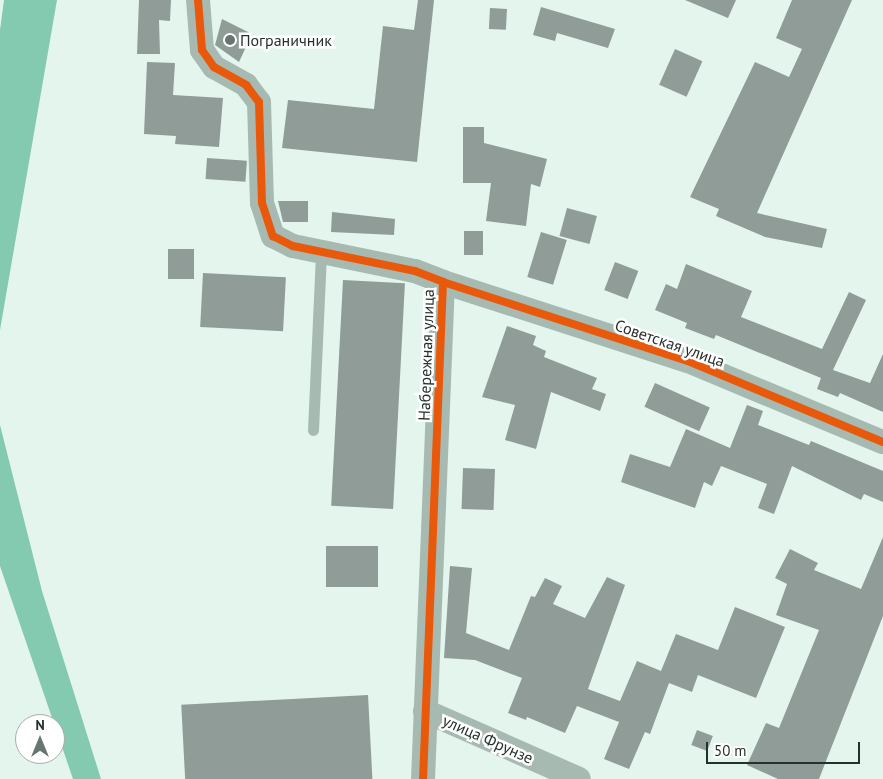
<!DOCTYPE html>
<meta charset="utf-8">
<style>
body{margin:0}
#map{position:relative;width:883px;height:779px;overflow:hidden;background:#e4f5ee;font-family:"PT Sans",sans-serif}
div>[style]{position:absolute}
.water>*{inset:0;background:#84cab1}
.building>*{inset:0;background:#8f9c97;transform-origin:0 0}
.lane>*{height:11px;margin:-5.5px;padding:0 5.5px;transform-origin:5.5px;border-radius:5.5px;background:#a7bab2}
.street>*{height:24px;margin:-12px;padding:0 12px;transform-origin:12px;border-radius:12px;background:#a7bab2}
.cycleway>*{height:8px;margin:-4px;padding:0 4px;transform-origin:4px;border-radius:4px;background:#e8590c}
.dots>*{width:14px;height:14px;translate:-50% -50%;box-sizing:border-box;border:2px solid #fff;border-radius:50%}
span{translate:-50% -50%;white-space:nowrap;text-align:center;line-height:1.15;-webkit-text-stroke:5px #fff;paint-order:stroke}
.poi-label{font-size:16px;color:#25312c}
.left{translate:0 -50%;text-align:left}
.street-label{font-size:16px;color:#25312c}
.north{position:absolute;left:15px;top:714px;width:50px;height:50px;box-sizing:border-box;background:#fff;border:1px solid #a8adab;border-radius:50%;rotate:0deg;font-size:14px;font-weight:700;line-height:20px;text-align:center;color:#25312c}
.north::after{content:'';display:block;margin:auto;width:18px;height:22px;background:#687670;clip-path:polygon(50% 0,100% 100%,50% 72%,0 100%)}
.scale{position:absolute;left:706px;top:742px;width:154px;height:22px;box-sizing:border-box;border:2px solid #25312c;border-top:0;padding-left:6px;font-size:15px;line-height:18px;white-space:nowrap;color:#25312c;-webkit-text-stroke:4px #fff;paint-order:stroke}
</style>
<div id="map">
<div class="water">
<i style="clip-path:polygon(4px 0,57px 0,0 330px,0 30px)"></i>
<i style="clip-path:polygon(0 425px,42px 591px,101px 779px,73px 779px,0 566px)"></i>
</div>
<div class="building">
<i style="clip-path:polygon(139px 0,171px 0,170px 21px,159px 20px,160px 54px,137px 54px)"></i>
<i style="clip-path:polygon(418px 0,434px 0,417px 162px,282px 148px,288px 100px,374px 109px,383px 26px,414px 30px)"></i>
<i style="clip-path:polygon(685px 0,736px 0,728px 18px)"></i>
<i style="clip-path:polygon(792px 0,852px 0,757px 213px,827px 229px,822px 248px,765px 237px,716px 216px,719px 209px,690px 197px,755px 62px,789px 77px,802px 49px,776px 38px)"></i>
<i style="clip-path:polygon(541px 7px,615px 29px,608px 48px,557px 33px,555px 41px,533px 35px)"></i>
<i style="left:490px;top:8px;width:17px;height:21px;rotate:3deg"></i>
<i style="clip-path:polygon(222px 19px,252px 34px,239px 62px,215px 45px)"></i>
<i style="left:675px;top:49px;width:30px;height:39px;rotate:24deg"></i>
<i style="clip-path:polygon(147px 62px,175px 63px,173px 95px,223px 98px,219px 147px,175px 144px,176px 136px,144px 134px)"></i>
<i style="clip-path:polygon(463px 127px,484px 127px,484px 143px,547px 159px,540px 187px,531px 184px,526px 226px,486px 221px,491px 183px,463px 183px)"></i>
<i style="left:207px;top:158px;width:40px;height:21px;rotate:4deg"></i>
<i style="clip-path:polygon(278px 201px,308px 201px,308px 222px,283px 222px)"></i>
<i style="left:567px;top:208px;width:31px;height:29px;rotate:15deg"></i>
<i style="clip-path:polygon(332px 212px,395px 219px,394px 235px,331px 232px)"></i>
<i style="left:464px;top:231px;width:19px;height:24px"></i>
<i style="left:541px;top:232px;width:27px;height:47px;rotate:17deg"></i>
<i style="left:168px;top:249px;width:26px;height:30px"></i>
<i style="left:615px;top:262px;width:25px;height:30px;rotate:21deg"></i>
<i style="clip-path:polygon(686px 264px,752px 291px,741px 317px,822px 349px,849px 292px,866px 300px,833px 370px,870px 383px,883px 354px,883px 412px,840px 393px,838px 397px,817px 389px,821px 378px,716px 335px,714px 339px,685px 328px,687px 323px,655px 310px,666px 284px,677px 289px)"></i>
<i style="left:203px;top:273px;width:83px;height:54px;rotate:3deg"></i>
<i style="left:343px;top:280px;width:62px;height:226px;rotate:3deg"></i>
<i style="clip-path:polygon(507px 326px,536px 336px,533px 345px,546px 351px,544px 357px,597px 378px,592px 389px,606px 394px,600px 411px,551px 392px,536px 449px,505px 440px,515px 405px,482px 397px)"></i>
<i style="left:655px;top:383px;width:60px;height:26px;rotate:24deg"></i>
<i style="clip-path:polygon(747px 405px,763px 411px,758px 425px,809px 445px,811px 441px,883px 471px,883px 502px,864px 494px,861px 500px,792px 466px,774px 514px,758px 508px,767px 484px,721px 466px,712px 486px,704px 482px,695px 508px,621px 482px,630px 454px,670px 467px,686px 429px,730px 448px)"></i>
<i style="left:463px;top:468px;width:32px;height:41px;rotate:2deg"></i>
<i style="clip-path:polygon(883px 537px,883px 616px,819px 779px,778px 779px,747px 765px,766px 723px,779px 728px,819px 630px,776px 615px,787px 584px,775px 578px,790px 549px,818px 563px,814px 570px,861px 589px)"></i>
<i style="left:326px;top:546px;width:52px;height:41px"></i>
<i style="clip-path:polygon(450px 566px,472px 568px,466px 633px,509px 650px,531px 596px,535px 597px,545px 578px,562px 586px,553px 604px,585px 618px,607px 577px,625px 585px,588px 689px,620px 701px,637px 661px,661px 671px,676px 634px,718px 650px,735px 607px,785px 627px,756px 698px,698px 675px,692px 692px,669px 683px,650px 734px,645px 732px,629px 769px,604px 759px,619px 722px,577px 706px,565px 733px,527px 717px,526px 720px,508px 713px,522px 678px,475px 660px,444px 658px)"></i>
<i style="left:368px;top:695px;width:84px;height:187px;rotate:87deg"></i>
<i style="left:697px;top:730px;width:17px;height:16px;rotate:21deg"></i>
</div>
<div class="lane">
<i style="left:313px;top:430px;width:178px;rotate:-87.4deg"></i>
</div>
<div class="street">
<i style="left:198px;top:0;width:50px;rotate:85.4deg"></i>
<i style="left:202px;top:50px;width:21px;rotate:55deg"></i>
<i style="left:214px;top:67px;width:37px;rotate:29deg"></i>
<i style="left:246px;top:85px;width:21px;rotate:53deg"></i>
<i style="left:259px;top:102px;width:101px;rotate:88.3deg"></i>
<i style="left:262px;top:203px;width:35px;rotate:72deg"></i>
<i style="left:273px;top:236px;width:22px;rotate:27deg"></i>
<i style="left:293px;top:246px;width:125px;rotate:11.6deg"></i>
<i style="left:415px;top:271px;width:30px;rotate:21deg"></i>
<i style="left:443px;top:282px;width:497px;rotate:92.3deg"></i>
<i style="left:443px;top:282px;width:257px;rotate:17.9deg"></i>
<i style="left:688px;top:361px;width:211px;rotate:22.6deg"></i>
<i style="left:425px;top:711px;width:168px;rotate:23.8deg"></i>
</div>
<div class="cycleway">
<i style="left:198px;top:0;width:50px;rotate:85.4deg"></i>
<i style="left:202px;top:50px;width:21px;rotate:55deg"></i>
<i style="left:214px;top:67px;width:37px;rotate:29deg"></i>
<i style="left:246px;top:85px;width:21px;rotate:53deg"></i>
<i style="left:259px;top:102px;width:101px;rotate:88.3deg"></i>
<i style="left:262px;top:203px;width:35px;rotate:72deg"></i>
<i style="left:273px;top:236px;width:22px;rotate:27deg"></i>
<i style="left:293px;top:246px;width:125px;rotate:11.6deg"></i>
<i style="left:415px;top:271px;width:30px;rotate:21deg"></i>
<i style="left:443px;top:282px;width:497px;rotate:92.3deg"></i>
<i style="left:443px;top:282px;width:257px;rotate:17.9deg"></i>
<i style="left:688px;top:361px;width:211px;rotate:22.6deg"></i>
</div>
<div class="dots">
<i style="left:230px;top:40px;background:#687670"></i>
</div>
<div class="poi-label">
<span class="left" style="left:240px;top:40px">Пограничник</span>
</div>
<div class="street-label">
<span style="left:670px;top:343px;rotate:19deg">Советская улица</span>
<span style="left:426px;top:355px;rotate:-88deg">Набережная улица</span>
<span style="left:488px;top:739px;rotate:24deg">улица Фрунзе</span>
</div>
<div class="north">N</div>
<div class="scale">50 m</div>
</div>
